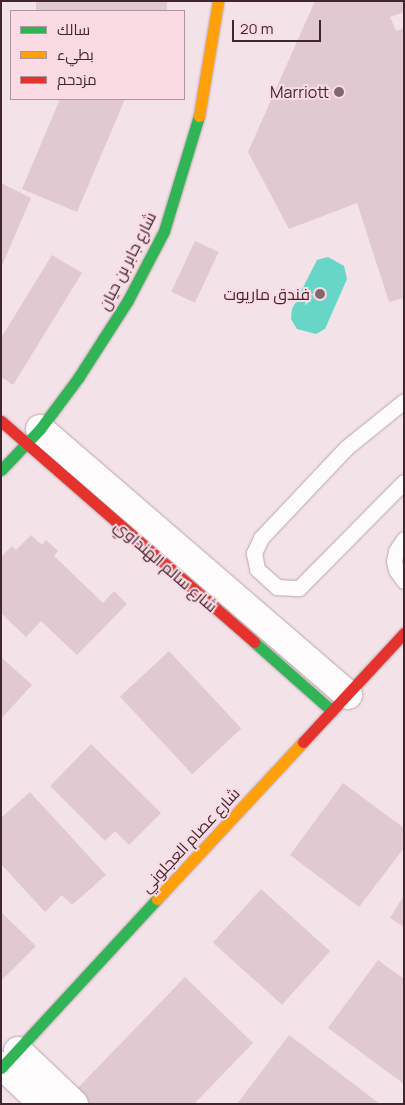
<!DOCTYPE html>
<meta charset="utf-8">
<style>
body{margin:0}
#map{position:relative;width:405px;height:1105px;overflow:hidden;background:#f3e2e7;font-family:Manrope,Cairo,sans-serif}
div>[style]{position:absolute}
.water>*{inset:0;background:#68d6c6}
.building>*{inset:0;background:#e1c9d1;transform-origin:0 0}
.roads{filter:drop-shadow(0 0 1px #bba7ad) drop-shadow(0 0 1px #bba7ad)}
.lane>*{height:15px;margin:-7.5px;padding:0 7.5px;transform-origin:7.5px;border-radius:7.5px;background:#fdfbfb}
.street>*{height:28px;margin:-14px;padding:0 14px;transform-origin:14px;border-radius:14px;background:#fdfbfb}
.fast>*{height:11px;margin:-5.5px;padding:0 5.5px;transform-origin:5.5px;border-radius:5.5px;background:#30b455}
.slow>*{height:11px;margin:-5.5px;padding:0 5.5px;transform-origin:5.5px;border-radius:5.5px;background:#ff9f0a}
.jam>*{height:11px;margin:-5.5px;padding:0 5.5px;transform-origin:5.5px;border-radius:5.5px;background:#e5322d}
.dots>*{width:14px;height:14px;translate:-50% -50%;box-sizing:border-box;border:2px solid #fadbe4;border-radius:50%}
span{translate:-50% -50%;white-space:nowrap;text-align:center;line-height:1.15;-webkit-text-stroke:4px #fadbe4;paint-order:stroke}
.poi-label{font-size:16px;color:#42262f}
.right{translate:-100% -50%;text-align:right}
.street-label{font-size:16px;color:#42262f}
.frame{position:absolute;inset:0;border:2px solid #42262f;pointer-events:none}
.legend{position:absolute;left:10px;top:10px;width:175px;height:90px;box-sizing:border-box;background:#fadbe4;border:1px solid #b0939c;margin:0;padding:6px 9px;list-style:none;font-size:15px;color:#42262f}
.legend li{display:flex;align-items:center;gap:10px;height:25px}
.legend b{width:25px;border:1px solid #b0939c}
.scale{position:absolute;left:232px;top:20px;width:89px;height:22px;box-sizing:border-box;border:2px solid #42262f;border-top:0;padding-left:6px;font-size:15px;line-height:18px;white-space:nowrap;color:#42262f;-webkit-text-stroke:4px #fadbe4;paint-order:stroke}
</style>
<div id="map">
<div class="water">
<i style="clip-path:polygon(328px 257px,344px 266px,347px 279px,325px 329px,316px 334px,297px 329px,291px 319px,292px 309px,317px 260px)"></i>
</div>
<div class="building">
<i style="left:36px;top:1px;width:131px;height:11px"></i>
<i style="clip-path:polygon(315px 1px,404px 1px,404px 12px,390px 17px,396px 31px,404px 28px,404px 298px,389px 302px,357px 203px,289px 229px,248px 152px)"></i>
<i style="clip-path:polygon(60px 99px,125px 99px,77px 212px,22px 189px)"></i>
<i style="clip-path:polygon(1px 183px,31px 198px,1px 268px)"></i>
<i style="left:195px;top:241px;width:26px;height:56px;rotate:25deg"></i>
<i style="clip-path:polygon(52px 255px,82px 273px,13px 385px,1px 377px,1px 338px)"></i>
<i style="clip-path:polygon(31px 535px,42px 545px,46px 540px,58px 551px,54px 556px,103px 603px,114px 591px,127px 604px,77px 655px,41px 621px,26px 637px,1px 613px,1px 557px,12px 546px,16px 550px)"></i>
<i style="left:169px;top:651px;width:106px;height:67px;rotate:47deg"></i>
<i style="clip-path:polygon(1px 657px,32px 685px,1px 719px)"></i>
<i style="clip-path:polygon(91px 744px,161px 813px,129px 845px,115px 831px,105px 841px,50px 786px)"></i>
<i style="clip-path:polygon(343px 783px,404px 828px,404px 848px,359px 907px,290px 855px)"></i>
<i style="clip-path:polygon(30px 792px,106px 875px,72px 905px,62px 895px,45px 912px,1px 864px,1px 818px)"></i>
<i style="left:261px;top:889px;width:93px;height:72px;rotate:42deg"></i>
<i style="clip-path:polygon(404px 895px,404px 927px,390px 918px)"></i>
<i style="clip-path:polygon(1px 912px,36px 946px,1px 981px)"></i>
<i style="clip-path:polygon(378px 960px,404px 979px,404px 1084px,328px 1028px)"></i>
<i style="clip-path:polygon(185px 977px,253px 1043px,194px 1104px,84px 1104px,73px 1093px)"></i>
<i style="clip-path:polygon(289px 1035px,380px 1104px,237px 1104px)"></i>
</div>
<div class="roads">
<div class="lane">
<i style="left:404px;top:401px;width:75px;rotate:141deg"></i>
<i style="left:346px;top:448px;width:124px;rotate:133.4deg"></i>
<i style="left:261px;top:538px;width:17px;rotate:115deg"></i>
<i style="left:254px;top:553px;width:16px;rotate:79deg"></i>
<i style="left:257px;top:569px;width:27px;rotate:42deg"></i>
<i style="left:277px;top:587px;width:22px;rotate:3deg"></i>
<i style="left:299px;top:588px;width:149px;rotate:-45.3deg"></i>
<i style="left:404px;top:539px;width:14px;rotate:124deg"></i>
<i style="left:396px;top:551px;width:10px;rotate:101deg"></i>
<i style="left:394px;top:561px;width:9px;rotate:77deg"></i>
<i style="left:396px;top:570px;width:14px;rotate:54deg"></i>
</div>
<div class="street">
<i style="left:40px;top:429px;width:407px;rotate:40.8deg"></i>
<i style="left:18px;top:1051px;width:77px;rotate:43.4deg"></i>
<i style="left:3px;top:1066px;width:55px;rotate:43.5deg"></i>
</div>
<div class="fast">
<i style="left:1px;top:470px;width:57px;rotate:-46.4deg"></i>
<i style="left:40px;top:429px;width:64px;rotate:-53.3deg"></i>
<i style="left:78px;top:378px;width:93px;rotate:-57.3deg"></i>
<i style="left:128px;top:300px;width:78px;rotate:-62.4deg"></i>
<i style="left:164px;top:231px;width:120px;rotate:-73.1deg"></i>
<i style="left:254px;top:642px;width:104px;rotate:41.5deg"></i>
<i style="left:1px;top:1068px;width:230px;rotate:-47.3deg"></i>
</div>
<div class="slow">
<i style="left:199px;top:116px;width:117px;rotate:-80.6deg"></i>
<i style="left:157px;top:899px;width:214px;rotate:-47.1deg"></i>
</div>
<div class="jam">
<i style="left:1px;top:421px;width:336px;rotate:41.1deg"></i>
<i style="left:303px;top:742px;width:149px;rotate:-47.2deg"></i>
</div>
</div>
<div class="dots">
<i style="left:339px;top:92px;background:#80686f"></i>
<i style="left:320px;top:294px;background:#80686f"></i>
</div>
<div class="poi-label">
<span class="right" style="left:329px;top:92px">Marriott</span>
<span class="right" style="left:310px;top:294px">فندق ماريوت</span>
</div>
<div class="street-label">
<span style="left:127px;top:261px;rotate:-63deg">شارع جابر بن حيان</span>
<span style="left:166px;top:566px;rotate:41deg">شارع سالم الهنداوي</span>
<span style="left:190px;top:840px;rotate:-47deg">شارع عصام العجلوني</span>
</div>
<div class="frame"></div>
<ul class="legend">
<li><b style="height:6px;background:#30b455"></b>سالك</li>
<li><b style="height:6px;background:#ff9f0a"></b>بطيء</li>
<li><b style="height:6px;background:#e5322d"></b>مزدحم</li>
</ul>
<div class="scale">20 m</div>
</div>
